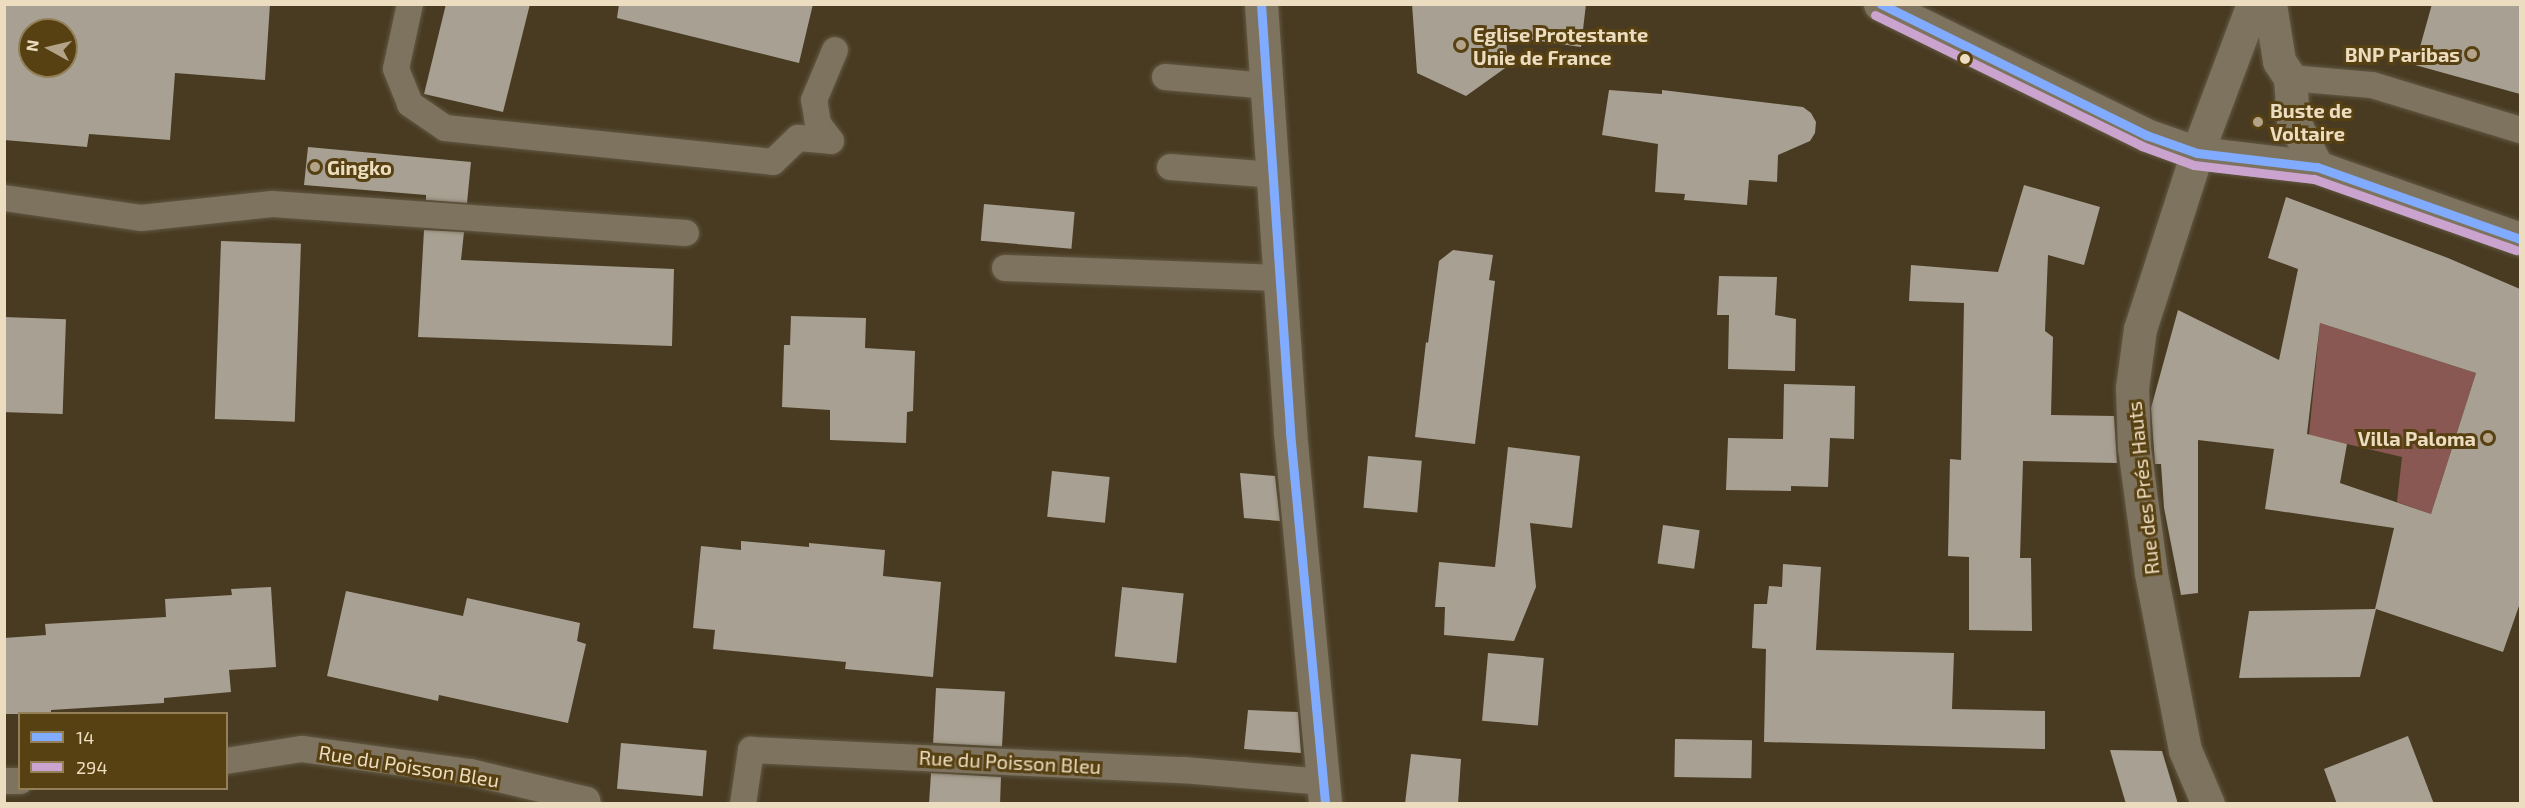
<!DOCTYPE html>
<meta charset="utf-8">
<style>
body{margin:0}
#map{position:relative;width:2525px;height:808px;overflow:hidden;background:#483b22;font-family:"Exo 2",sans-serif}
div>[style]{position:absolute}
.green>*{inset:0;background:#8a5852}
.building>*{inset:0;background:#a8a092;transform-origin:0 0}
.roads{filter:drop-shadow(0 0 2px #625843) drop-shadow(0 0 2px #625843)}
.service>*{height:26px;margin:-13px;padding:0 13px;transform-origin:13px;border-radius:13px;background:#7e735e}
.minor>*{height:33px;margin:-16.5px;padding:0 16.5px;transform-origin:16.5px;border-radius:16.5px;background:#7e735e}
.tertiary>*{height:33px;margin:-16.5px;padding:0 16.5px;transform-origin:16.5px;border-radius:16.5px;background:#7e735e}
.bus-1>*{height:9px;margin:-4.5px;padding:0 4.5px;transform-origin:4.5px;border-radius:4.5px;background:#80abff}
.bus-2>*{height:9px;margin:-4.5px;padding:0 4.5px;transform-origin:4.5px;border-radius:4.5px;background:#caa3ce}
.dots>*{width:16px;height:16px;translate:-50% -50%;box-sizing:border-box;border:3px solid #574113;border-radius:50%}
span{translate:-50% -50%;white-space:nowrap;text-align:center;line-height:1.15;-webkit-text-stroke:6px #574113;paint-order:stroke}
.poi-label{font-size:20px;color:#edddc0;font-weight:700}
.left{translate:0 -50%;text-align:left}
.right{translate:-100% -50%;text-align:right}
.street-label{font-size:20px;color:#edddc0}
.frame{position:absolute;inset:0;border:6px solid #edddc0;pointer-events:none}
.legend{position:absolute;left:18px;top:712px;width:210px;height:78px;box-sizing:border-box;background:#574113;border:2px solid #937f58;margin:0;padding:8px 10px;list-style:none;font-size:18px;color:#edddc0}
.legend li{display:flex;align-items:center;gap:12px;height:30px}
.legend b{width:30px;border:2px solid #937f58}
.north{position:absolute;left:18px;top:18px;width:60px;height:60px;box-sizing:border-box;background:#574113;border:2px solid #937f58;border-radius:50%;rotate:278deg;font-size:16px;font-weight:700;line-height:24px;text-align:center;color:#edddc0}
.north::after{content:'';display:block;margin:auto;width:21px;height:27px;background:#b3a489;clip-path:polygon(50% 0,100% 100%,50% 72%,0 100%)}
</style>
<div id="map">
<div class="green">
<i style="clip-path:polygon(2320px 323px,2476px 373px,2431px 514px,2397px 502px,2402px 457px,2309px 435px)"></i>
</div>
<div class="building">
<i style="clip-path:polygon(evenodd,4px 4px,270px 4px,265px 80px,175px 73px,170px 140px,89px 134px,87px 147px,4px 140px,4px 4px,30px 30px,66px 30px,66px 66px,30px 66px,30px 30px)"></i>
<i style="clip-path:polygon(446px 4px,530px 4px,503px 112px,424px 94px)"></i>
<i style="clip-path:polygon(619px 4px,813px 4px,799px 63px,617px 18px)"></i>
<i style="clip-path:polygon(1412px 4px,1586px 4px,1581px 47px,1506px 36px,1508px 66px,1466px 96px,1417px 73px)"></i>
<i style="clip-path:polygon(2432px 4px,2520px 4px,2520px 94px,2415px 65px)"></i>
<i style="clip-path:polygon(1609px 90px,1662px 94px,1662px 90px,1803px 107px,1811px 113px,1816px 122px,1815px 133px,1810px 141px,1778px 155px,1777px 182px,1749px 180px,1747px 205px,1684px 200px,1685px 194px,1655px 192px,1658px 144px,1602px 135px)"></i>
<i style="clip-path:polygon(308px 147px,471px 162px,467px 203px,426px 200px,426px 195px,304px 185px)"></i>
<i style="clip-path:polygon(2024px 185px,2100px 207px,2084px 265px,2048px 255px,2045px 331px,2053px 337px,2051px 415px,2114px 416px,2117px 463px,2023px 461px,2020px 558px,2031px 558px,2032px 631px,1969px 630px,1969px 557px,1948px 556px,1950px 459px,1961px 460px,1964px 303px,1909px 301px,1911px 265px,1998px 272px)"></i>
<i style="clip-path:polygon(evenodd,2286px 197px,2448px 258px,2520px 289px,2520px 603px,2503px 652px,2376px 609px,2360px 677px,2239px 678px,2249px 611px,2375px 609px,2394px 528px,2265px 509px,2274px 449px,2198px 440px,2198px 593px,2181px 595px,2164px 508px,2161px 464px,2155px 464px,2151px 408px,2178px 310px,2279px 360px,2298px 269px,2268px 258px,2286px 197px,2320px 323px,2476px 373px,2431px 514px,2340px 483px,2347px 444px,2307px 434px,2320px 323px)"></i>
<i style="left:984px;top:204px;width:91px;height:37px;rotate:5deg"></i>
<i style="clip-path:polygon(424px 230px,464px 232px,461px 260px,674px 269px,672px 346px,418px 337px)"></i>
<i style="left:221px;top:241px;width:80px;height:178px;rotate:2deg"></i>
<i style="clip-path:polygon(1453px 250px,1493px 255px,1489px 280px,1495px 281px,1475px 444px,1415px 437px,1426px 342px,1428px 343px,1439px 261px)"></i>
<i style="clip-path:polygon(1719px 276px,1777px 277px,1775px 315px,1796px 319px,1795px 371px,1728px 369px,1729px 315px,1717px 315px)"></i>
<i style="clip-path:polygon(791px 316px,866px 318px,865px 348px,915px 351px,913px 411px,907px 412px,906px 443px,830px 440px,830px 410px,782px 407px,784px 345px,790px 345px)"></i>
<i style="left:4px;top:317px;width:62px;height:95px;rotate:2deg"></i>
<i style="clip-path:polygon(1784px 384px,1855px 386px,1854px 439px,1830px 438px,1828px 487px,1791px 486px,1791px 491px,1726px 490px,1728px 438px,1783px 439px)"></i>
<i style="clip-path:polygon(1508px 447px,1580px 456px,1572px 528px,1530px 523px,1536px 587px,1514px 641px,1444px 635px,1445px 607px,1435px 607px,1439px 562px,1495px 567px)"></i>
<i style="left:1368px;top:456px;width:54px;height:52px;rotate:5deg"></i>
<i style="left:1052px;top:471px;width:58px;height:46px;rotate:6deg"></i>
<i style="clip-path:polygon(1240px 473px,1275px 476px,1280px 521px,1244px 518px)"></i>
<i style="left:1663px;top:525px;width:37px;height:39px;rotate:8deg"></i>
<i style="clip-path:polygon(741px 541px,809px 547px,809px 543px,885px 550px,883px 576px,941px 582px,933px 677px,845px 669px,846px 662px,713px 649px,715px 630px,693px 628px,701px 546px,741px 550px)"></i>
<i style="clip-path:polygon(1783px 564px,1821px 567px,1816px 650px,1954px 653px,1952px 709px,2045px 711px,2045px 749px,1764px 742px,1766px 649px,1752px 648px,1754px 604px,1767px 604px,1769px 586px,1782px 587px)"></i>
<i style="clip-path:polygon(271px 587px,276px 667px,229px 670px,231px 692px,164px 698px,164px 703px,51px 710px,51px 714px,4px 714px,4px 638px,46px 635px,45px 624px,166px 617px,165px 599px,232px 595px,231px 589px)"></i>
<i style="left:1122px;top:587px;width:62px;height:70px;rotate:6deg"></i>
<i style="clip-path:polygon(346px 591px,463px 616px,467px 598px,580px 623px,577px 641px,586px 644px,568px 723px,439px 695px,438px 701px,327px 676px)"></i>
<i style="left:1488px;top:653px;width:56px;height:68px;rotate:5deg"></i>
<i style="left:936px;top:688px;width:69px;height:55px;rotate:3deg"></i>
<i style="clip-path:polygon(1248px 710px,1298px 712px,1301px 753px,1244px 749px)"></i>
<i style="clip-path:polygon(2408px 736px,2434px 804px,2337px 804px,2324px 769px)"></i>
<i style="left:1675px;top:739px;width:77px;height:38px;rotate:1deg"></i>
<i style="left:621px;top:743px;width:86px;height:46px;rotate:5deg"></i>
<i style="clip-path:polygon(2110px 750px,2162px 751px,2178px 804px,2126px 804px)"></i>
<i style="clip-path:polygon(1411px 754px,1461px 759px,1458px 804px,1405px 804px)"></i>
<i style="clip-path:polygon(931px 773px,1001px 777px,1000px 804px,929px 804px)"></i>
</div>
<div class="roads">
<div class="service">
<i style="left:410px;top:4px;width:66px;rotate:102.2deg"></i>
<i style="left:396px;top:69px;width:38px;rotate:68deg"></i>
<i style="left:410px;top:104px;width:42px;rotate:34.4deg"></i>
<i style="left:445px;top:128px;width:330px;rotate:5.9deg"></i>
<i style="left:773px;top:162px;width:35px;rotate:-44deg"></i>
<i style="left:798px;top:138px;width:33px;rotate:5deg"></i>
<i style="left:1165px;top:77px;width:102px;rotate:5deg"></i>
<i style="left:2290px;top:78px;width:82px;rotate:4.9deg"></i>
<i style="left:2372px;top:85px;width:155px;rotate:16.9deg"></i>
<i style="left:831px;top:141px;width:21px;rotate:-127deg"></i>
<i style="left:818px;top:124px;width:24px;rotate:-99deg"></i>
<i style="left:814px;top:100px;width:54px;rotate:-67.2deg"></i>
<i style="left:1170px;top:167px;width:103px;rotate:4.4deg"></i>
<i style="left:4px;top:198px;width:138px;rotate:8.3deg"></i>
<i style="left:141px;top:218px;width:132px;rotate:-6.1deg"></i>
<i style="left:272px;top:204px;width:415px;rotate:4deg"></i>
<i style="left:1005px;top:268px;width:275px;rotate:2.1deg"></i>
<i style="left:226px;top:761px;width:77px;rotate:-9deg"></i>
<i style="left:302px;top:749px;width:170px;rotate:7.8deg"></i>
<i style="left:470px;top:772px;width:120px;rotate:13.5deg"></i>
<i style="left:587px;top:800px;width:4px;rotate:76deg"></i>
<i style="left:4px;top:781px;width:16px"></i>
<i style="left:743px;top:804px;width:55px;rotate:-81.6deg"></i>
<i style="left:751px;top:750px;width:432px;rotate:2.7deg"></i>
<i style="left:1183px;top:770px;width:141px;rotate:4.9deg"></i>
</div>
<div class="minor">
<i style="left:1261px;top:4px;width:429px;rotate:86.1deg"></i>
<i style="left:1290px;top:432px;width:374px;rotate:84.6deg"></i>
<i style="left:2270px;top:4px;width:58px;rotate:81deg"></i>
<i style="left:2279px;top:61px;width:20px;rotate:57deg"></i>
<i style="left:2290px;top:78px;width:42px;rotate:85.9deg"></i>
<i style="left:2293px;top:120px;width:53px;rotate:62.9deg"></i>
<i style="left:2208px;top:804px;width:59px;rotate:-113.1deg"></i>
<i style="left:2185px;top:750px;width:180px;rotate:-100.9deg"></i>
<i style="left:2151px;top:573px;width:126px;rotate:-97.7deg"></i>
<i style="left:2134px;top:448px;width:60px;rotate:-91.9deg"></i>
<i style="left:2132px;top:388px;width:60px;rotate:-82.3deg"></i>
<i style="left:2140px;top:329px;width:185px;rotate:-72.1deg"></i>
<i style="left:2197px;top:153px;width:159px;rotate:-69.4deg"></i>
</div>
<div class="tertiary">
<i style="left:1880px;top:4px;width:297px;rotate:26.2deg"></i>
<i style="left:2146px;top:135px;width:54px;rotate:19.4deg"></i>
<i style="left:2197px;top:153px;width:121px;rotate:6.7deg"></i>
<i style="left:2317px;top:167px;width:215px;rotate:19.5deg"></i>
</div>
</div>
<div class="bus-1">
<i style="left:1261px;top:4px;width:429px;rotate:86.1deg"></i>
<i style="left:1290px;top:432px;width:374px;rotate:84.6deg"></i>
<i style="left:1881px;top:4px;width:296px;rotate:26.3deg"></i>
<i style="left:2146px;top:135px;width:54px;rotate:19.4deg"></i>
<i style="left:2197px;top:153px;width:121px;rotate:6.7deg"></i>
<i style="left:2317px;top:167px;width:215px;rotate:19.5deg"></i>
</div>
<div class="bus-2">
<i style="left:1875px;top:15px;width:297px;rotate:26.1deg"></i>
<i style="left:2142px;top:146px;width:55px;rotate:20.1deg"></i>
<i style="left:2194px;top:165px;width:121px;rotate:6.7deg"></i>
<i style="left:2314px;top:179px;width:214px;rotate:19.4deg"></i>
</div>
<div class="dots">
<i style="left:1461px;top:45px;background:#b3a489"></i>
<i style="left:2472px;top:54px;background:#b3a489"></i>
<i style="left:1965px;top:59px;background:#edddc0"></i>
<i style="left:2258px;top:122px;background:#b3a489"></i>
<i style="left:315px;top:167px;background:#b3a489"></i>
<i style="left:2488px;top:438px;background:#b3a489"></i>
</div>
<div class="poi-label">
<span class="left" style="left:1473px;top:46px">Eglise Protestante<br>Unie de France</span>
<span class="right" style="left:2460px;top:54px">BNP Paribas</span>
<span class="left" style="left:2270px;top:122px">Buste de<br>Voltaire</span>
<span class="left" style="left:327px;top:167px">Gingko</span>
<span class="right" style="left:2476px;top:438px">Villa Paloma</span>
</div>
<div class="street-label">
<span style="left:2143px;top:488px;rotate:-96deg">Rue des Prés Hauts</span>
<span style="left:1010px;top:762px;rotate:3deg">Rue du Poisson Bleu</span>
<span style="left:409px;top:766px;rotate:9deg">Rue du Poisson Bleu</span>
</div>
<div class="frame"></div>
<ul class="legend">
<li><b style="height:8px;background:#80abff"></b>14</li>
<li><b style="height:8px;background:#caa3ce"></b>294</li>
</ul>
<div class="north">N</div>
</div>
